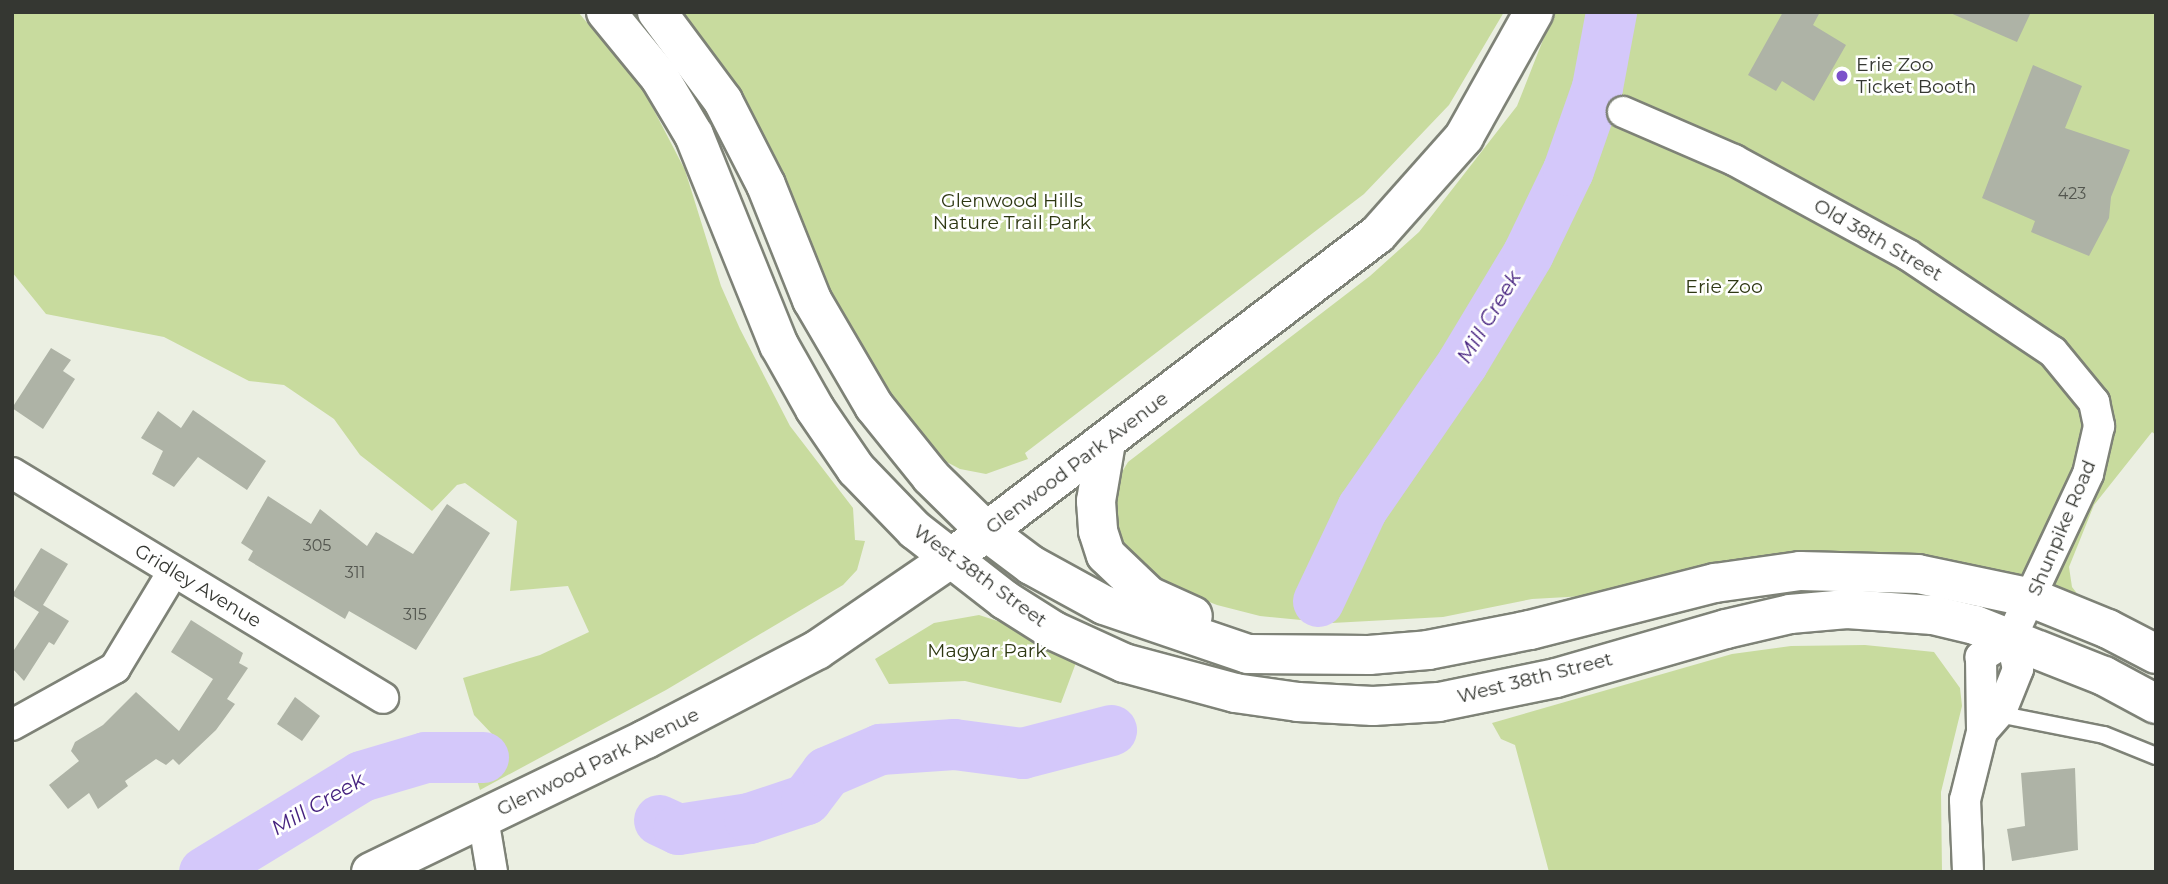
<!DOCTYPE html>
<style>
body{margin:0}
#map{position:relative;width:2168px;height:884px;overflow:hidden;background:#ebefe2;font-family:Montserrat,sans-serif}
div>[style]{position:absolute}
.green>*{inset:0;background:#c8db9e}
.river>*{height:51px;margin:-25.5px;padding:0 25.5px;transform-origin:25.5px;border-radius:25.5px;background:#d4c8fa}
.building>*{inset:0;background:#aeb3a6}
.roads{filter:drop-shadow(2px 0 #7e8277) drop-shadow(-2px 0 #7e8277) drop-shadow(0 2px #7e8277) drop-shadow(0 -2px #7e8277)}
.lane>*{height:16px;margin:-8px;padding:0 8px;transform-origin:8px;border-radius:8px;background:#fff}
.street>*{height:30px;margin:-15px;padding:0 15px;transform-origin:15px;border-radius:15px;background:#fff}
.secondary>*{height:38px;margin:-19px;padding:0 19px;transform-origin:19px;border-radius:19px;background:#fff}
.dots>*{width:19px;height:19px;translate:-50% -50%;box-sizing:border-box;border:4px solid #fff;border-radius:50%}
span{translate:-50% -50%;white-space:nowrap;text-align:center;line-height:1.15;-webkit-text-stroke:5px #fff;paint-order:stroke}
.number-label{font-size:16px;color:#53564f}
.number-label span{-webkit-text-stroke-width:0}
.poi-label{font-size:19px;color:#353732}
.left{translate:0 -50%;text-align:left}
.park-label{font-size:19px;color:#2e3813}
.street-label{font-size:19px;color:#353732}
.water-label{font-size:21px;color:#46227f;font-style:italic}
.frame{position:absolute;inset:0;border:14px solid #353732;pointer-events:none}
</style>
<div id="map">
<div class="green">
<i style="clip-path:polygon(12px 12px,578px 12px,642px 87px,685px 170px,721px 286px,740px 329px,790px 426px,853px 508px,855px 540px,865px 541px,857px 570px,843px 585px,666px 690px,480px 790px,475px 774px,492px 734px,474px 715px,463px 678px,540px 655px,589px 632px,568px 586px,510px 591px,517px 521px,465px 483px,457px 485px,432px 511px,360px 455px,334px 419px,284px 385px,249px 381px,164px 337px,46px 314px,12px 272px)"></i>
<i style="clip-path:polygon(674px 12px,1504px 12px,1449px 105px,1364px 194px,1025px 453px,1028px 459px,986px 474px,960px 469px,939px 458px,869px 369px)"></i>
<i style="clip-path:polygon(1554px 12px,2156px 12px,2156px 435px,2152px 432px,2094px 505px,2069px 567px,2072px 587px,2079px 596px,1990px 573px,1532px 599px,1443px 617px,1332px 623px,1260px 616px,1217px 605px,1136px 573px,1110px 524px,1116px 482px,1128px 462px,1370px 276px,1419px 232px,1517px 106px)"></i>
<i style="clip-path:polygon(979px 615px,1016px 627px,1077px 660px,1061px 703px,965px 681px,889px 684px,875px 659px,934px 623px)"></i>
<i style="clip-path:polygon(1865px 645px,1934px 652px,1960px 688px,1962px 706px,1941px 792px,1942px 872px,1549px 872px,1515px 745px,1501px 739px,1492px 723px,1732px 654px,1791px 646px)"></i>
</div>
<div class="river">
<i style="left:1318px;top:601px;width:103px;rotate:-64.7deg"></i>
<i style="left:1362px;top:508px;width:176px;rotate:-55.4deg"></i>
<i style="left:1462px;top:363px;width:128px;rotate:-59deg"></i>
<i style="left:1528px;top:253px;width:92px;rotate:-64.3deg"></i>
<i style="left:1568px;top:170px;width:88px;rotate:-70.7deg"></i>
<i style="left:1597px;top:87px;width:76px;rotate:-79.4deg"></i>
<i style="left:659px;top:820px;width:21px;rotate:25deg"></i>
<i style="left:678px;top:829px;width:72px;rotate:-8.8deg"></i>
<i style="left:749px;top:818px;width:60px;rotate:-18.4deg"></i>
<i style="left:806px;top:799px;width:34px;rotate:-53deg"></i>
<i style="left:826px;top:772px;width:59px;rotate:-23.1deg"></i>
<i style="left:880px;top:749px;width:74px;rotate:-3.9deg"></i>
<i style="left:954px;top:744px;width:69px;rotate:7.5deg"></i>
<i style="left:1022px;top:753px;width:92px;rotate:-14.5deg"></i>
<i style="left:204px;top:872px;width:184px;rotate:-31.4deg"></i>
<i style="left:361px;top:776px;width:67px;rotate:-16.5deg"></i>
<i style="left:425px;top:757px;width:58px"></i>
</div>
<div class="building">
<i style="clip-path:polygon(1783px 12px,1820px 12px,1813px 25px,1846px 45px,1814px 101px,1782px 81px,1776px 91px,1748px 75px)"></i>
<i style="clip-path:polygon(1948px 12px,2031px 12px,2017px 42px)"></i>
<i style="clip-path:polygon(2033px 65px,2082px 86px,2065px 128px,2130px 150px,2111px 197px,2109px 218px,2089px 256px,2031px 232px,2035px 221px,1982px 198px)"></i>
<i style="clip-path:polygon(51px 348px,71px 360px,63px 371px,75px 379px,43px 429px,12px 408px)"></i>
<i style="clip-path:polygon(193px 410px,266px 461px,247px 490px,198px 457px,174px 487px,152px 474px,163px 451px,141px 438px,158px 411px,181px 428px)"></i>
<i style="clip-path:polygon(268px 496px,311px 524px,320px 509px,367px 546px,376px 532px,413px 554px,447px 504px,490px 533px,416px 650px,349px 611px,345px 619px,248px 560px,253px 551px,241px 543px)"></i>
<i style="clip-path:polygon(41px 548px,68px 564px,43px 605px,69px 621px,54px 645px,49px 642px,24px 681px,12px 668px,12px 653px,39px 612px,12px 595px)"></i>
<i style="clip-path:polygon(191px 620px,243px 653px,239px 663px,248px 668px,227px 699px,235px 704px,216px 730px,179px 765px,173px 759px,166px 765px,156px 759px,125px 781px,128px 786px,98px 809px,89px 793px,68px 809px,49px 785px,79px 761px,71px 751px,75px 742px,103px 725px,136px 692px,179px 731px,213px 679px,171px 652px)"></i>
<i style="clip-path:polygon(295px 697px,320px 716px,302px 741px,277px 724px)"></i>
<i style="clip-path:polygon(2075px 768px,2078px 850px,2012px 861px,2007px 829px,2025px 826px,2021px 773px)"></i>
</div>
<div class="roads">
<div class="lane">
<i style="left:1998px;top:714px;width:108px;rotate:11.2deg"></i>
<i style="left:2104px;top:735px;width:56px;rotate:22deg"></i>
</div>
<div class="street">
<i style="left:1623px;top:112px;width:121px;rotate:23.4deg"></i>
<i style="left:1734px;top:160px;width:198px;rotate:28.6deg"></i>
<i style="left:1908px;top:255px;width:174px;rotate:33.8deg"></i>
<i style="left:2053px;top:352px;width:65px;rotate:50.6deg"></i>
<i style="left:2094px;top:402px;width:25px;rotate:78deg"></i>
<i style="left:2099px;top:426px;width:49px;rotate:102.9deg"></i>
<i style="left:2088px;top:474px;width:181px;rotate:115.2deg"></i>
<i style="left:2011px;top:638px;width:36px;rotate:148deg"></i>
<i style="left:1981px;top:657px;width:75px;rotate:89.2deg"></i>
<i style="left:1982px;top:732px;width:70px;rotate:104deg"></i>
<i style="left:1965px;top:800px;width:72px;rotate:87.6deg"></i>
<i style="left:12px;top:473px;width:434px;rotate:31.2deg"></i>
<i style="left:12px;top:725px;width:118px;rotate:-29deg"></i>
<i style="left:115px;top:668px;width:112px;rotate:-58.9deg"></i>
<i style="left:1982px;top:732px;width:30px;rotate:-49deg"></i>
<i style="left:2002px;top:709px;width:43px;rotate:-68.2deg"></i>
<i style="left:2018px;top:669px;width:32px;rotate:-103deg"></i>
<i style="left:483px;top:818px;width:55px;rotate:80.5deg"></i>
</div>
<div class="secondary">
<i style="left:606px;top:12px;width:85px;rotate:50.7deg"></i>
<i style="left:660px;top:78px;width:66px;rotate:59.2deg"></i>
<i style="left:694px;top:135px;width:227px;rotate:68deg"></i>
<i style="left:779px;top:345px;width:73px;rotate:60.6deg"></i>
<i style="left:815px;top:409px;width:73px;rotate:55.7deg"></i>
<i style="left:856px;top:469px;width:85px;rotate:46deg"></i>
<i style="left:915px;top:530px;width:114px;rotate:37.9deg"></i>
<i style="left:1005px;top:600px;width:58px;rotate:32.3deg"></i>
<i style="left:1054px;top:631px;width:77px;rotate:24.6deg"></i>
<i style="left:1124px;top:663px;width:115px;rotate:15.1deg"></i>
<i style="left:1235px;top:693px;width:64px;rotate:8.1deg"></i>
<i style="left:1298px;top:702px;width:75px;rotate:3.1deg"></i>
<i style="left:1373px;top:706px;width:66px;rotate:-3.5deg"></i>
<i style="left:1439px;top:702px;width:119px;rotate:-11.6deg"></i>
<i style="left:1556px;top:678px;width:177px;rotate:-16.1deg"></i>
<i style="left:1726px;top:629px;width:66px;rotate:-13.2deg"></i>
<i style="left:1790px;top:614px;width:57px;rotate:-5deg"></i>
<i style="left:1847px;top:609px;width:86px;rotate:4deg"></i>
<i style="left:1933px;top:615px;width:43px;rotate:13.4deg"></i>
<i style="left:1975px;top:625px;width:139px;rotate:21.6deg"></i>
<i style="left:2104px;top:676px;width:59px;rotate:28.3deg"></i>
<i style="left:657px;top:12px;width:111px;rotate:53.4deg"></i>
<i style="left:723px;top:101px;width:94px;rotate:62.9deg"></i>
<i style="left:766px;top:185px;width:124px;rotate:68.2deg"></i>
<i style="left:812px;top:300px;width:123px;rotate:59.7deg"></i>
<i style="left:874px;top:406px;width:91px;rotate:51.2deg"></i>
<i style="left:931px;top:477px;width:78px;rotate:44.5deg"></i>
<i style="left:987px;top:532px;width:55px;rotate:36.9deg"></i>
<i style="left:1031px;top:565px;width:83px;rotate:28.7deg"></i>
<i style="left:1104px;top:605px;width:152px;rotate:18.8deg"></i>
<i style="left:1248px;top:654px;width:121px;rotate:0.5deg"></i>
<i style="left:1369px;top:655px;width:59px;rotate:-4.8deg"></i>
<i style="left:1428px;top:650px;width:104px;rotate:-11.1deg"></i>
<i style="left:1530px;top:630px;width:191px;rotate:-14.3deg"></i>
<i style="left:1715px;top:583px;width:86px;rotate:-8deg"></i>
<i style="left:1800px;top:571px;width:118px;rotate:1.5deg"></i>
<i style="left:1918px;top:574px;width:116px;rotate:11.9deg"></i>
<i style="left:2032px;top:598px;width:82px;rotate:22.2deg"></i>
<i style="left:2108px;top:629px;width:54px;rotate:27.5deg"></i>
<i style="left:1106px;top:442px;width:60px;rotate:99.6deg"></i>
<i style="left:1096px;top:501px;width:30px;rotate:86deg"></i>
<i style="left:1098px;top:531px;width:25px;rotate:72deg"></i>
<i style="left:1106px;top:555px;width:59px;rotate:43.6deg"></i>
<i style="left:1149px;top:596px;width:48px;rotate:24.4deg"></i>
<i style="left:371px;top:872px;width:305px;rotate:-25.8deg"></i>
<i style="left:646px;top:739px;width:193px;rotate:-27.5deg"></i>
<i style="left:817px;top:650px;width:161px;rotate:-34.4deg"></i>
<i style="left:950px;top:559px;width:537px;rotate:-37.21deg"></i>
<i style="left:1378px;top:234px;width:130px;rotate:-48.4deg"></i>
<i style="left:1464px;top:137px;width:143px;rotate:-60.8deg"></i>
</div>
</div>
<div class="dots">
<i style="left:1842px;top:76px;background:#7c51ca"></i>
</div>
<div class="number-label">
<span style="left:2072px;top:194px">423</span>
<span style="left:317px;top:546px">305</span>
<span style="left:355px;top:573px">311</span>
<span style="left:415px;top:615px">315</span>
</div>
<div class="poi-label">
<span class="left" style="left:1856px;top:76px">Erie Zoo<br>Ticket Booth</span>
</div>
<div class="park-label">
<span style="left:1012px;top:212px">Glenwood Hills<br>Nature Trail Park</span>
<span style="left:1724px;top:287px">Erie Zoo</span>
<span style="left:987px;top:651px">Magyar Park</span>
</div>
<div class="street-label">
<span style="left:1878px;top:240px;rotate:30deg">Old 38th Street</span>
<span style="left:1077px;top:463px;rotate:-37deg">Glenwood Park Avenue</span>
<span style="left:2062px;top:528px;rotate:-67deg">Shunpike Road</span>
<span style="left:980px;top:576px;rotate:36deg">West 38th Street</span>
<span style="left:198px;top:586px;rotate:31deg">Gridley Avenue</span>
<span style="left:1535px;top:678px;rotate:-14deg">West 38th Street</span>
<span style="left:598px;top:762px;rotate:-26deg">Glenwood Park Avenue</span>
</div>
<div class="water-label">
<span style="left:1489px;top:317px;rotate:-59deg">Mill Creek</span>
<span style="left:318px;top:804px;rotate:-30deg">Mill Creek</span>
</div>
<div class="frame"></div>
</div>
